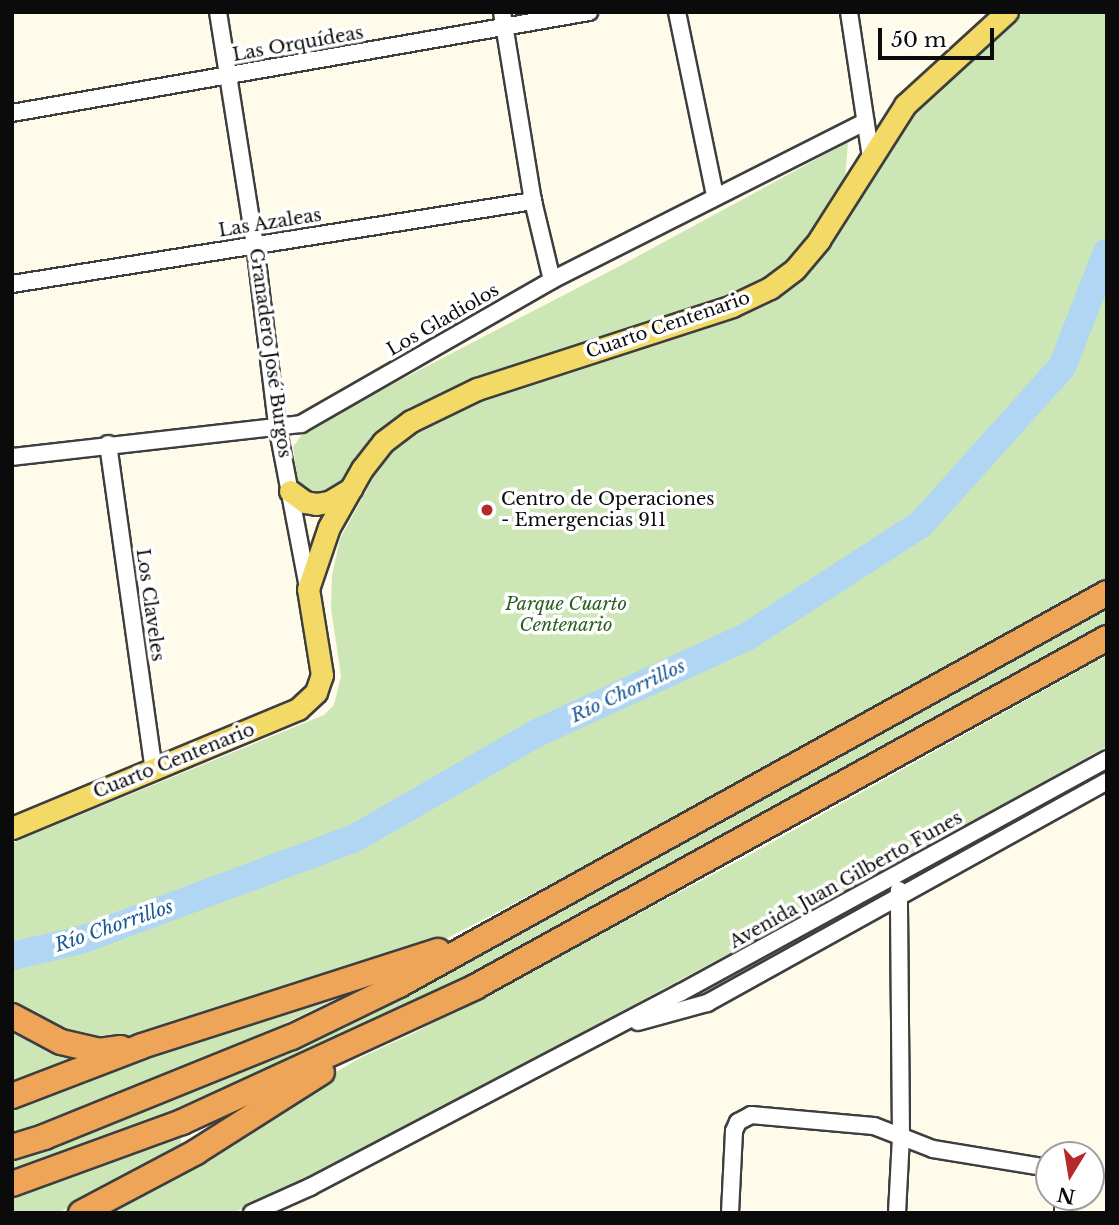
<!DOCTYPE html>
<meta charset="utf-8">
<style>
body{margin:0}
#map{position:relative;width:1119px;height:1225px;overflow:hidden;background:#fefbea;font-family:"Libre Baskerville",serif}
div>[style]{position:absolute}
.green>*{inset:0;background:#cce6b6}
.river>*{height:28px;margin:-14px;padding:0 14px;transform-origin:14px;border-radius:14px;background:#b1d6f3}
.roads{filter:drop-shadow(2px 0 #3e3e3e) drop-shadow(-2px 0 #3e3e3e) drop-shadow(0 2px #3e3e3e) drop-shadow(0 -2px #3e3e3e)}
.minor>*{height:16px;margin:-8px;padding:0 8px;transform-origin:8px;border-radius:8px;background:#fff}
.major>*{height:21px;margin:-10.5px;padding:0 10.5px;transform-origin:10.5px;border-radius:10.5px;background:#f3d965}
.highway>*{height:24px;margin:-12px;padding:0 12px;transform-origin:12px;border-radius:12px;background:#efa557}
.dots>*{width:19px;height:19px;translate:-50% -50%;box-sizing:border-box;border:4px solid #fff;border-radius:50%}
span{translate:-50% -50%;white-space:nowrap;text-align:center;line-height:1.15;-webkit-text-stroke:7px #fff;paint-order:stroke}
.street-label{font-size:18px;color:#0b0b0b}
.poi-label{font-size:18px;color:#0b0b0b}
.left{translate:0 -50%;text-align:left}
.park-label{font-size:18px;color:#285f1f;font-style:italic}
.water-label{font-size:19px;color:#1a5997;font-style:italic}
.frame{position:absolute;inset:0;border:14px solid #0b0b0b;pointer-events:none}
.north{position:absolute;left:1035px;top:1141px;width:70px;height:70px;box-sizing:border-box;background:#fff;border:2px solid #9d9d9d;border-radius:50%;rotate:191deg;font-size:19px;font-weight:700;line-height:28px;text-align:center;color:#0b0b0b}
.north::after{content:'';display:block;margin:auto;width:24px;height:32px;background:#b52b29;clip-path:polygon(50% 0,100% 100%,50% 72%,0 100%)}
.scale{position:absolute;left:878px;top:28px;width:116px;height:32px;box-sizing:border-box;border:4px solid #0b0b0b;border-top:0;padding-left:9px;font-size:21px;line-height:24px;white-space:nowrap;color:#0b0b0b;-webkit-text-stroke:5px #fff;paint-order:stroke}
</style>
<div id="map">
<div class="green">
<i style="clip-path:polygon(1025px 12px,1107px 12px,1107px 580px,638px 839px,436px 944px,134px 1039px,76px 1039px,12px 1005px,12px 843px,324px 715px,334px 705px,341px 676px,331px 608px,332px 575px,340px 539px,383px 460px,402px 441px,429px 423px,470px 404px,696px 332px,754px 310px,786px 291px,824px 254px,900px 135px,932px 92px)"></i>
<i style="clip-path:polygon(848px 142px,845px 180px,823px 219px,798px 253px,758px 285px,727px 298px,477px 381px,317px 499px,299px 487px,293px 447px,306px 429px,618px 267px)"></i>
<i style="clip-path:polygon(1107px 607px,1107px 629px,471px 979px,234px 1090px,12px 1176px,12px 1157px,171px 1099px,293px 1045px)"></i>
<i style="clip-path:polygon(1107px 655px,1107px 746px,931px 845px,302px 1183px,232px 1213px,100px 1213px,360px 1058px,416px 1032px,753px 853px)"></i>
<i style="clip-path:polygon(1107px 766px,1107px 773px,913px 880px,916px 873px)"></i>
<i style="clip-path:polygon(885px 889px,887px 894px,696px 1000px,694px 995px)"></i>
<i style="clip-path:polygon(356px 989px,269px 1031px,172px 1073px,12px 1133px,12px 1106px,186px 1043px)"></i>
<i style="clip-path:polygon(12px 1026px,91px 1059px,12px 1090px)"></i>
<i style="clip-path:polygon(180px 1137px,182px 1145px,58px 1213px,12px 1213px,12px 1199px)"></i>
</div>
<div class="river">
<i style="left:12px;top:956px;width:71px;rotate:-13.1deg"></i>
<i style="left:81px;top:940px;width:292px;rotate:-20.4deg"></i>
<i style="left:355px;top:838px;width:208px;rotate:-30deg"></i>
<i style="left:535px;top:734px;width:234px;rotate:-24.7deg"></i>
<i style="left:748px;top:636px;width:206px;rotate:-32.9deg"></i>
<i style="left:921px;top:524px;width:211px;rotate:-48.1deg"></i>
<i style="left:1062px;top:367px;width:123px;rotate:-68.6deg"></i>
</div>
<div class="roads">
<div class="minor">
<i style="left:218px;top:12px;width:236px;rotate:81deg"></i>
<i style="left:255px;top:245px;width:181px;rotate:83deg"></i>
<i style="left:277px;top:425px;width:165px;rotate:79.2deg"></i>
<i style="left:502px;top:12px;width:192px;rotate:80.7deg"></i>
<i style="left:533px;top:201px;width:81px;rotate:76.5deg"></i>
<i style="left:677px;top:12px;width:188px;rotate:78.3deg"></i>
<i style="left:849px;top:12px;width:148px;rotate:81.4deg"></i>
<i style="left:12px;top:113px;width:586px;rotate:-9.93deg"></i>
<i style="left:12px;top:284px;width:528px;rotate:-9.05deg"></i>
<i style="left:108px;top:444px;width:329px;rotate:82deg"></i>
<i style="left:12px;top:457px;width:291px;rotate:-6.5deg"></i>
<i style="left:301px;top:424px;width:289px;rotate:-29.8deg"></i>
<i style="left:552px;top:280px;width:351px;rotate:-26.8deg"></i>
<i style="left:638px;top:1022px;width:72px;rotate:-15.4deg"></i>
<i style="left:707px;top:1003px;width:457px;rotate:-29deg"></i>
<i style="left:252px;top:1213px;width:64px;rotate:-24.1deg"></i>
<i style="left:310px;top:1187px;width:418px;rotate:-27.7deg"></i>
<i style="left:680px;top:993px;width:487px;rotate:-28.7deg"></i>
<i style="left:730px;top:1213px;width:82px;rotate:-87.2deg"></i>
<i style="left:734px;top:1131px;width:10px;rotate:-66deg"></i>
<i style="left:738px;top:1122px;width:15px;rotate:-28deg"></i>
<i style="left:751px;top:1115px;width:123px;rotate:5.1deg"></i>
<i style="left:874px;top:1126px;width:63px;rotate:21.3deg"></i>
<i style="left:933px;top:1149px;width:118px;rotate:9.3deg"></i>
<i style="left:897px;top:1213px;width:77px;rotate:-87deg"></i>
<i style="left:901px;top:1136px;width:246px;rotate:-90.5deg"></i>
<i style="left:1063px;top:1213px;width:16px;rotate:-90deg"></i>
</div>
<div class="major">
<i style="left:290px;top:491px;width:19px;rotate:36deg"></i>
<i style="left:305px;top:502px;width:11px;rotate:10deg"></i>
<i style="left:316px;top:504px;width:13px;rotate:-9deg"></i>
<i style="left:329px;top:502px;width:26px;rotate:-31deg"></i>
<i style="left:12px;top:828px;width:310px;rotate:-22.6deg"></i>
<i style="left:298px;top:709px;width:25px;rotate:-43deg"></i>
<i style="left:316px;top:692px;width:18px;rotate:-71deg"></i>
<i style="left:322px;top:675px;width:87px;rotate:-99.2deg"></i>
<i style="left:308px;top:589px;width:65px;rotate:-71.3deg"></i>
<i style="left:329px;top:527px;width:67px;rotate:-60.4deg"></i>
<i style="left:362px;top:469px;width:34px;rotate:-52deg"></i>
<i style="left:383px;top:442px;width:35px;rotate:-37deg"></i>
<i style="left:411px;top:421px;width:73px;rotate:-25.9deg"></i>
<i style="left:477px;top:389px;width:268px;rotate:-18deg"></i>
<i style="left:732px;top:306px;width:42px;rotate:-25.3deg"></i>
<i style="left:770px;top:288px;width:31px;rotate:-37deg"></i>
<i style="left:795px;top:269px;width:38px;rotate:-50deg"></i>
<i style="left:819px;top:240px;width:160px;rotate:-57.5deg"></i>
<i style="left:905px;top:105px;width:138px;rotate:-42.4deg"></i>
</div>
<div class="highway">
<i style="left:12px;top:1016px;width:55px;rotate:28deg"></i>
<i style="left:61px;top:1042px;width:39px;rotate:13deg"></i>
<i style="left:99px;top:1051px;width:22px;rotate:-8deg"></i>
<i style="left:12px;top:1096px;width:139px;rotate:-21deg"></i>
<i style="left:142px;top:1046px;width:311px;rotate:-17.8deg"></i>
<i style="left:12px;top:1147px;width:34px;rotate:-17deg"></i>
<i style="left:44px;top:1137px;width:267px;rotate:-22deg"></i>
<i style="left:292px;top:1037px;width:119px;rotate:-25.9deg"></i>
<i style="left:399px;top:985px;width:809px;rotate:-28.97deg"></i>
<i style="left:12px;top:1184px;width:181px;rotate:-20deg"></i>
<i style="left:182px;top:1122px;width:323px;rotate:-24.7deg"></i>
<i style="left:475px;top:987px;width:722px;rotate:-28.91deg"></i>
<i style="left:81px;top:1213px;width:130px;rotate:-27.9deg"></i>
<i style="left:196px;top:1152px;width:149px;rotate:-32.4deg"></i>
</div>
</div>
<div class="dots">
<i style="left:487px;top:510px;background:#b52b29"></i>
</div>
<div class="street-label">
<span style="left:298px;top:44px;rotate:-10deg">Las Orquídeas</span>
<span style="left:270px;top:223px;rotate:-9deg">Las Azaleas</span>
<span style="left:443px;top:320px;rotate:-30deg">Los Gladiolos</span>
<span style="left:668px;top:325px;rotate:-19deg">Cuarto Centenario</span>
<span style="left:270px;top:353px;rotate:82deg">Granadero José Burgos</span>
<span style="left:150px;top:605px;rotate:82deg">Los Claveles</span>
<span style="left:174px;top:761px;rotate:-22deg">Cuarto Centenario</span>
<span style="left:846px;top:880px;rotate:-29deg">Avenida Juan Gilberto Funes</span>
</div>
<div class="poi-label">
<span class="left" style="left:501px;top:510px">Centro de Operaciones<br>- Emergencias 911</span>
</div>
<div class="park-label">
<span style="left:566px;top:615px">Parque Cuarto<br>Centenario</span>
</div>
<div class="water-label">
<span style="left:628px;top:691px;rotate:-25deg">Río Chorrillos</span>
<span style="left:114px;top:926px;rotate:-19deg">Río Chorrillos</span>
</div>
<div class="frame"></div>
<div class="north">N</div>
<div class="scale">50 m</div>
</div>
